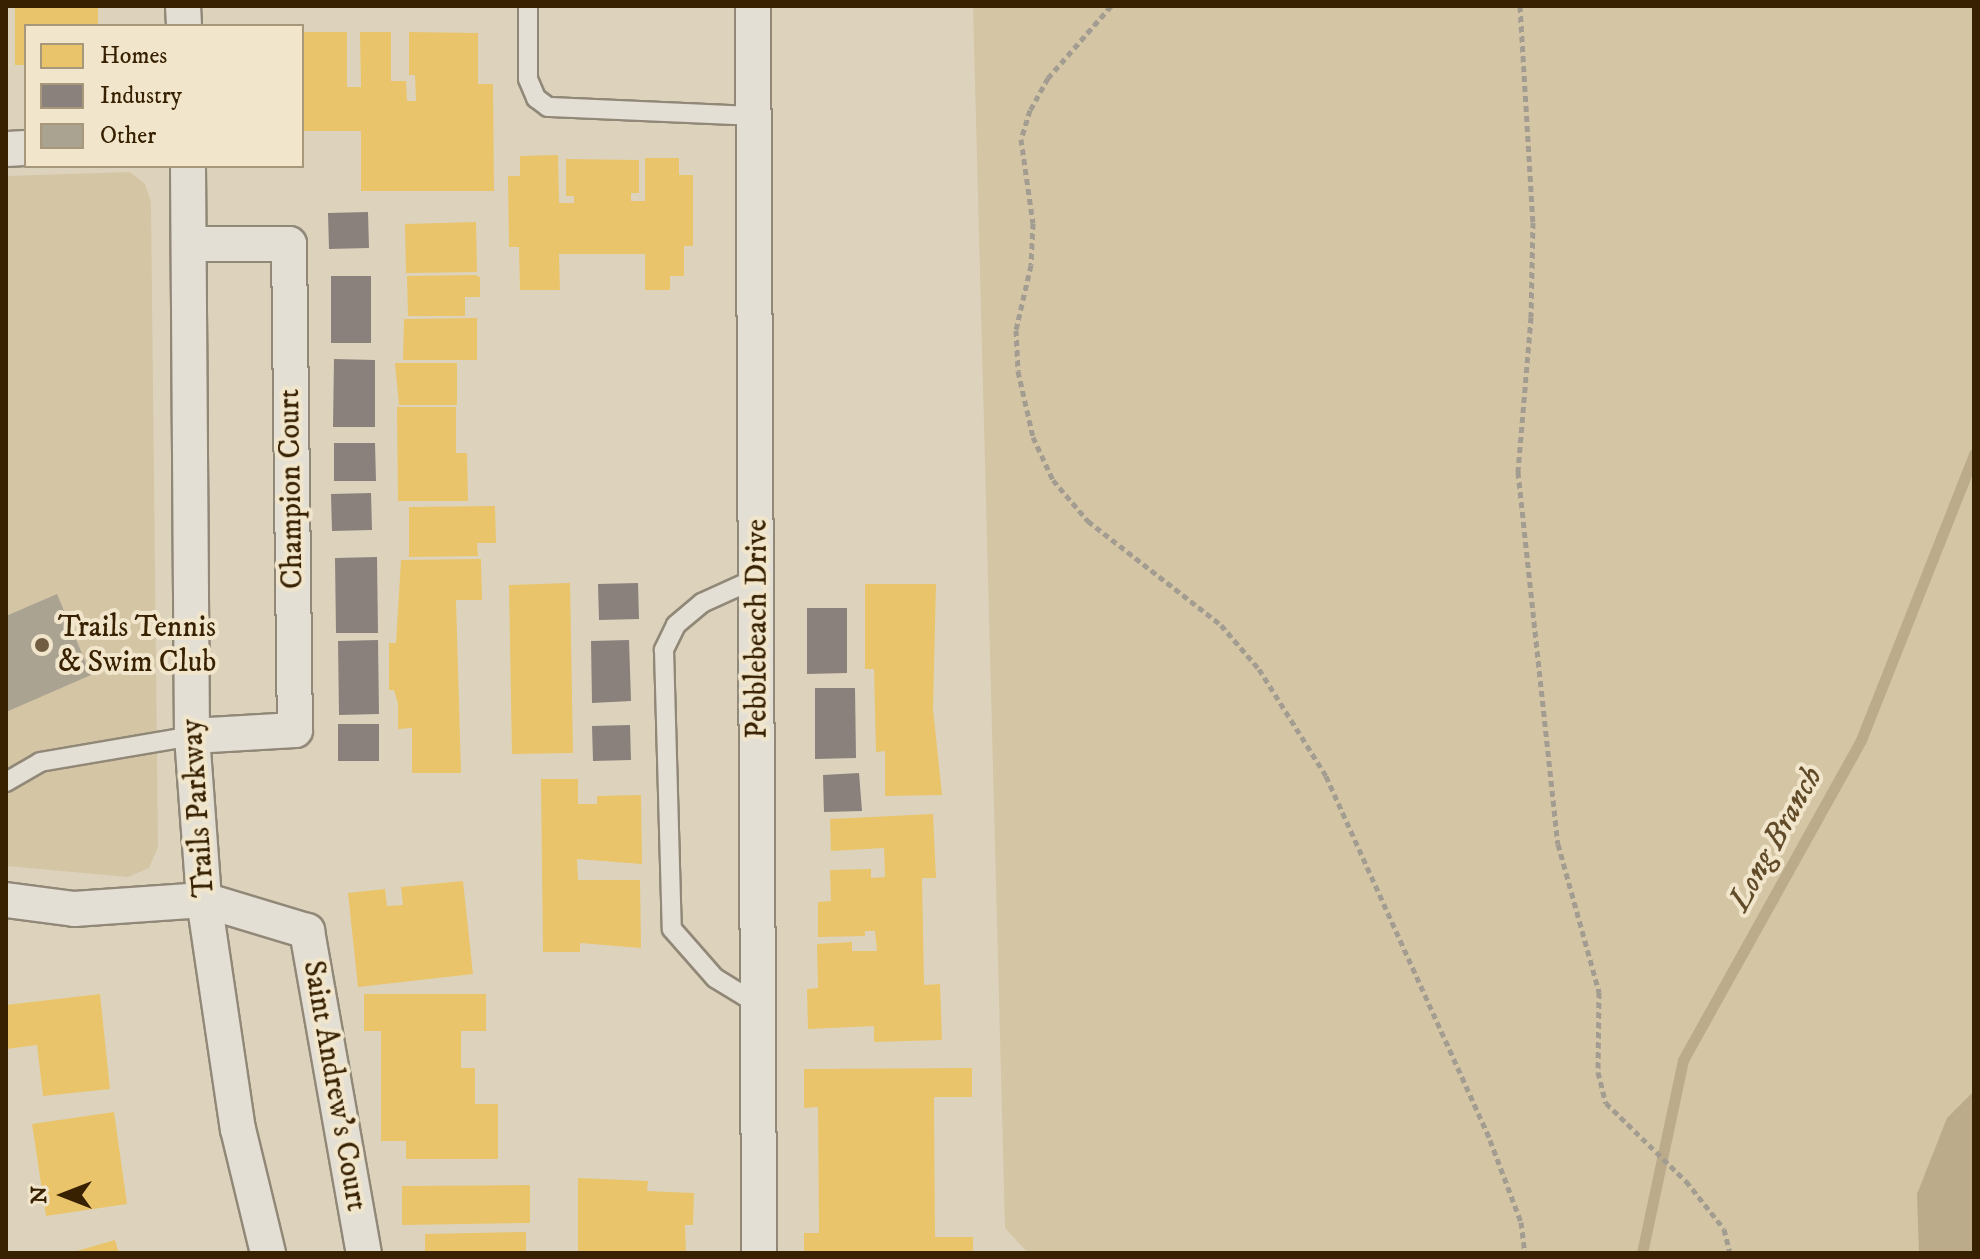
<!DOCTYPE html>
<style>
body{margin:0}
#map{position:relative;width:1980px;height:1259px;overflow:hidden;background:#ddd3bd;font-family:"IM FELL DW Pica",serif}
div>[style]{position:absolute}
.green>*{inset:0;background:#d4c5a5}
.water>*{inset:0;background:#bbab8a}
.homes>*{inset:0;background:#e9c46a}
.industry>*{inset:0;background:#8a817c}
.stream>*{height:11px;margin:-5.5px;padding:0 5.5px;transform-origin:5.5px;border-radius:5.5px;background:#bbab8a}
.building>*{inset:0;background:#aba392}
.path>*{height:5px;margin-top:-2.5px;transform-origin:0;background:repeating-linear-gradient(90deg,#a39d91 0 6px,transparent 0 10px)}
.roads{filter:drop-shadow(2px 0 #918878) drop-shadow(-2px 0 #918878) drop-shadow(0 2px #918878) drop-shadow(0 -2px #918878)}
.lane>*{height:18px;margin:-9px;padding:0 9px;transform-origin:9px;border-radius:9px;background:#e4dfd4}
.street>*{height:34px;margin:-17px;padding:0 17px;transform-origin:17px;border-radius:17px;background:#e4dfd4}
.dots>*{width:22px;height:22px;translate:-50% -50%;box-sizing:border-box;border:4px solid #f1e6cc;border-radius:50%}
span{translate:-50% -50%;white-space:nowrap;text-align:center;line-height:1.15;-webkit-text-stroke:8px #f1e6cc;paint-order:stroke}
.street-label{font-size:30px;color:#382101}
.poi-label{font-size:30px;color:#382101}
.left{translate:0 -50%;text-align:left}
.water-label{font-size:32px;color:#614b29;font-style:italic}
.frame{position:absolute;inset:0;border:8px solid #382101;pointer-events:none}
.legend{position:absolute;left:24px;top:24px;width:280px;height:144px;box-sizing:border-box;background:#f1e6cc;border:2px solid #a7977b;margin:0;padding:10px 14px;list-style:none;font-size:24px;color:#382101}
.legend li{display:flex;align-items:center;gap:16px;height:40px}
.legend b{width:40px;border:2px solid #a7977b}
.north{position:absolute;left:24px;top:1155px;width:80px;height:80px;-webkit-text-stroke:6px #f1e6cc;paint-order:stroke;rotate:270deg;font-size:22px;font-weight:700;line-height:32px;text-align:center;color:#382101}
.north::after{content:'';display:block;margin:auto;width:28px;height:36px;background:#382101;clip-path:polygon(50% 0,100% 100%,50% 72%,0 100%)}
</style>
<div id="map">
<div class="green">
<i style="clip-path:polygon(973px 6px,1974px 6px,1974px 1253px,1028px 1253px,1005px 1228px)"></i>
<i style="clip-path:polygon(130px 172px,145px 184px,151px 202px,158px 847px,149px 868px,128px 877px,6px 866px,6px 176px)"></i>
</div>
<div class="water">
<i style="clip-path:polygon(1974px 1091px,1974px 1253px,1919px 1253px,1917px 1194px,1947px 1118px)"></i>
</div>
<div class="homes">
<i style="clip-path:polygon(15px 6px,98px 6px,98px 26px,26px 26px,26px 65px,15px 65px)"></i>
<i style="clip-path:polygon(302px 32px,347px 32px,347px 87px,361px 87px,360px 32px,391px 32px,391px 81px,406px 81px,407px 101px,416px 101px,415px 75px,409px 75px,409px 32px,478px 33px,478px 84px,493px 84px,494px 191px,361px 191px,361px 131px,302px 131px)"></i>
<i style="clip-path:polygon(558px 155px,559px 203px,574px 203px,574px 196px,566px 196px,566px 159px,639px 160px,639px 193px,631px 193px,631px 201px,645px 201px,645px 158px,679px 158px,679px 175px,693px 175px,693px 246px,684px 246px,684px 276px,670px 276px,670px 290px,645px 290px,645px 254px,559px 254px,560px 290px,520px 290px,519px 247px,509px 247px,508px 176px,520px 176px,520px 156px)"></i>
<i style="clip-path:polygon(476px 222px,477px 272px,406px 273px,405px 224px)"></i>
<i style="clip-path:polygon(407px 276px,475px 275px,480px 277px,480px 297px,465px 297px,465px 316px,408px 316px)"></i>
<i style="clip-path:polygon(477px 318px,477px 360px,403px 360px,404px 319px)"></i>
<i style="clip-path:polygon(395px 363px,457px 363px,457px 405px,399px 405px)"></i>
<i style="clip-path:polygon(397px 407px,456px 407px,456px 453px,467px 453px,468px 501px,398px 501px)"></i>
<i style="clip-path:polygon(495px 506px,496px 543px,477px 543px,478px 556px,409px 557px,409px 507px)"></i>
<i style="clip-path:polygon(481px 559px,482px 600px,456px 600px,461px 773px,412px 773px,412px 728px,398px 729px,398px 704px,394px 690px,389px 690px,389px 643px,396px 643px,401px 560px)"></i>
<i style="clip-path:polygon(570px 583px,573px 753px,512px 754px,509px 585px)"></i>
<i style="clip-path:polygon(865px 584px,936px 584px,933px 709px,942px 795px,885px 796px,885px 751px,876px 752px,874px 669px,865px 669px)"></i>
<i style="clip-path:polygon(541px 779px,578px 779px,578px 804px,597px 804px,597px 796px,641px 795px,642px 864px,577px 859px,578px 880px,640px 880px,641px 948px,580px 943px,580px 952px,543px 952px)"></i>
<i style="clip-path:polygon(933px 814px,936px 878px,922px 878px,924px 985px,940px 984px,942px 1040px,874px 1042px,874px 1026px,808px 1029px,807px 989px,818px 988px,817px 944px,852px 942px,852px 951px,877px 951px,875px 931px,865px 931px,865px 936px,818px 937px,818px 902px,831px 901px,830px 870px,871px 869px,871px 878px,885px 877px,884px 848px,831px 851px,830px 819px)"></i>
<i style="clip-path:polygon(463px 881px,473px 974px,358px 987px,348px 893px,385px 889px,387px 906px,403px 905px,401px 887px)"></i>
<i style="clip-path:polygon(100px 994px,110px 1089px,43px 1096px,37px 1045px,6px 1049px,6px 1005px)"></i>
<i style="clip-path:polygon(364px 994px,486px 994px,486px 1031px,461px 1031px,461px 1068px,475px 1068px,475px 1104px,498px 1104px,498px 1159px,406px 1159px,406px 1141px,381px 1141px,381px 1031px,364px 1031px)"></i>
<i style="clip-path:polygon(972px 1068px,972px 1097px,934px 1097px,934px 1107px,935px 1237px,973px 1237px,973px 1253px,804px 1253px,804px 1233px,819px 1233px,818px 1107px,804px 1108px,804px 1069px)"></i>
<i style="clip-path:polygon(114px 1112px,127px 1204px,46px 1216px,32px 1124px)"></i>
<i style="clip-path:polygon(578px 1178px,648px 1181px,647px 1191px,694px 1193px,693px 1225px,685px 1225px,686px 1253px,578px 1253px)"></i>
<i style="clip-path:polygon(530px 1185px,530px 1223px,402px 1225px,402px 1186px)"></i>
<i style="clip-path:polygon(526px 1232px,526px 1253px,425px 1253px,425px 1234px)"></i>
<i style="clip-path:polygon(115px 1240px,119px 1253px,73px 1253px,73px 1252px)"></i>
</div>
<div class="industry">
<i style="clip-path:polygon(368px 212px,369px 248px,329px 249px,328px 213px)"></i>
<i style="clip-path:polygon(331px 276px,371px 276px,371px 343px,331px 343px)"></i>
<i style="clip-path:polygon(334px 359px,375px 360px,375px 427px,333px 427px)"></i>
<i style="clip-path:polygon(334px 443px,375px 443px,376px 481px,334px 481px)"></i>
<i style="clip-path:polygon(371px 493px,372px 530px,332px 531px,331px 494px)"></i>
<i style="clip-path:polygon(377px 557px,378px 633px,336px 633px,335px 558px)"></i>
<i style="clip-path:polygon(638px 583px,639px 619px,599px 620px,598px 584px)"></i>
<i style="clip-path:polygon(807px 608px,847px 608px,847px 673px,807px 674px)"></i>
<i style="clip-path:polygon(378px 640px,379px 714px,339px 715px,338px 641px)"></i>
<i style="clip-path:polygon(629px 640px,631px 701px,592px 703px,591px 641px)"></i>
<i style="clip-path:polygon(815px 688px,855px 688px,856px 758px,815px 759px)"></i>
<i style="clip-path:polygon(338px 724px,379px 724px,379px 761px,338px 761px)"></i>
<i style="clip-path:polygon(630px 725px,631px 760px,593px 761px,592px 726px)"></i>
<i style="clip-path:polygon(859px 773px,862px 811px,824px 812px,823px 775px)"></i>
</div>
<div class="stream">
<i style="left:1642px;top:1253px;width:197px;rotate:-78deg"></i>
<i style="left:1683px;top:1060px;width:366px;rotate:-60.9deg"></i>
<i style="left:1861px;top:740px;width:308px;rotate:-68.4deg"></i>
</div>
<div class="building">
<i style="clip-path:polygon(57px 594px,91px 675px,6px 712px,6px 616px)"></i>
</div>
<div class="path">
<i style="left:1111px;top:6px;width:96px;rotate:131.2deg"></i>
<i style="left:1048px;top:78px;width:37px;rotate:119deg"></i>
<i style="left:1030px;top:110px;width:30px;rotate:107deg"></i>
<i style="left:1021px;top:139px;width:85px;rotate:81.9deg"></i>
<i style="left:1033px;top:223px;width:42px;rotate:92.7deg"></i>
<i style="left:1031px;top:265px;width:67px;rotate:103deg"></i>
<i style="left:1016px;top:330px;width:41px;rotate:87.2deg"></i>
<i style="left:1018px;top:371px;width:68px;rotate:77.2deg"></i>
<i style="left:1033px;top:437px;width:47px;rotate:65.1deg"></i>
<i style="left:1053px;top:480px;width:54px;rotate:49.5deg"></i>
<i style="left:1088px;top:521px;width:169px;rotate:38deg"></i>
<i style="left:1221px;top:625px;width:58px;rotate:49.2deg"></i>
<i style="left:1259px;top:669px;width:126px;rotate:57.9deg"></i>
<i style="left:1326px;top:776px;width:399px;rotate:65.7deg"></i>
<i style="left:1490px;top:1140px;width:88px;rotate:69.3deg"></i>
<i style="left:1521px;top:1222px;width:31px;rotate:83deg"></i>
<i style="left:1520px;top:6px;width:216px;rotate:86.6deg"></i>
<i style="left:1533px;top:222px;width:95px;rotate:91.2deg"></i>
<i style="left:1531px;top:317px;width:156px;rotate:94.8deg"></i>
<i style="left:1518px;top:472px;width:374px;rotate:83.9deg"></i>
<i style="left:1558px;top:844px;width:154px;rotate:74.5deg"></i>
<i style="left:1599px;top:992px;width:80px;rotate:90.7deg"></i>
<i style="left:1598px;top:1072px;width:32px;rotate:76deg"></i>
<i style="left:1606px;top:1103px;width:112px;rotate:44.3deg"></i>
<i style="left:1686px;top:1181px;width:61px;rotate:51.6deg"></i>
<i style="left:1724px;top:1229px;width:25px;rotate:76deg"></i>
</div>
<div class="roads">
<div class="lane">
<i style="left:528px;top:6px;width:73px;rotate:90deg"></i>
<i style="left:528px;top:79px;width:21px;rotate:67deg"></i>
<i style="left:536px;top:98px;width:15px;rotate:37deg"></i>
<i style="left:548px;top:107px;width:206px;rotate:2.5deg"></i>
<i style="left:757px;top:578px;width:60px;rotate:155.6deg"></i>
<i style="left:702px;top:603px;width:34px;rotate:140deg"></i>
<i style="left:676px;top:625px;width:28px;rotate:116deg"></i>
<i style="left:664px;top:650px;width:279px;rotate:88.4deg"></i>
<i style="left:672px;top:929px;width:65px;rotate:48.7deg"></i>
<i style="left:715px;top:978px;width:52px;rotate:31.5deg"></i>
<i style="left:6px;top:782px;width:39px;rotate:-30deg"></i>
<i style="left:40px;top:762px;width:154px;rotate:-9.7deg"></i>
</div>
<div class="street">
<i style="left:183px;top:6px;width:20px;rotate:87deg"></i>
<i style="left:753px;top:6px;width:1247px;rotate:89.72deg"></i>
<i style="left:6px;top:149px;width:20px;rotate:-3deg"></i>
<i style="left:188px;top:166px;width:570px;rotate:89.6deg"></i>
<i style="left:192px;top:736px;width:164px;rotate:85.8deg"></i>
<i style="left:204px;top:900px;width:232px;rotate:81.6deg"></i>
<i style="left:238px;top:1129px;width:128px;rotate:76.4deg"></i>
<i style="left:190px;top:244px;width:99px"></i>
<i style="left:289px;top:244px;width:486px;rotate:89.3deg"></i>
<i style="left:295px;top:730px;width:103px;rotate:176.7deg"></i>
<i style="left:6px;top:900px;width:69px;rotate:7.5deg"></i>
<i style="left:74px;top:909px;width:130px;rotate:-4deg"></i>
<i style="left:204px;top:900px;width:108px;rotate:16.8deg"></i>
<i style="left:307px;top:931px;width:327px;rotate:80deg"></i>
</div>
</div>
<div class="dots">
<i style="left:42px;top:645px;background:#725f43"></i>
</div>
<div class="street-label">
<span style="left:292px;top:489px;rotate:-91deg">Champion Court</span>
<span style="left:758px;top:629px;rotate:-90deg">Pebblebeach Drive</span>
<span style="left:199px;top:808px;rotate:-94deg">Trails Parkway</span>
<span style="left:334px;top:1086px;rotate:80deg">Saint Andrew's Court</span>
</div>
<div class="poi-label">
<span class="left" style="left:58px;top:645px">Trails Tennis<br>&amp; Swim Club</span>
</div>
<div class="water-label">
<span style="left:1776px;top:839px;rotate:-61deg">Long Branch</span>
</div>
<div class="frame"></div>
<ul class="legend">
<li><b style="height:22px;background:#e9c46a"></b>Homes</li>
<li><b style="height:22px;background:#8a817c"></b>Industry</li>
<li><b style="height:22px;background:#aba392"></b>Other</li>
</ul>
<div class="north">N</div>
</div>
